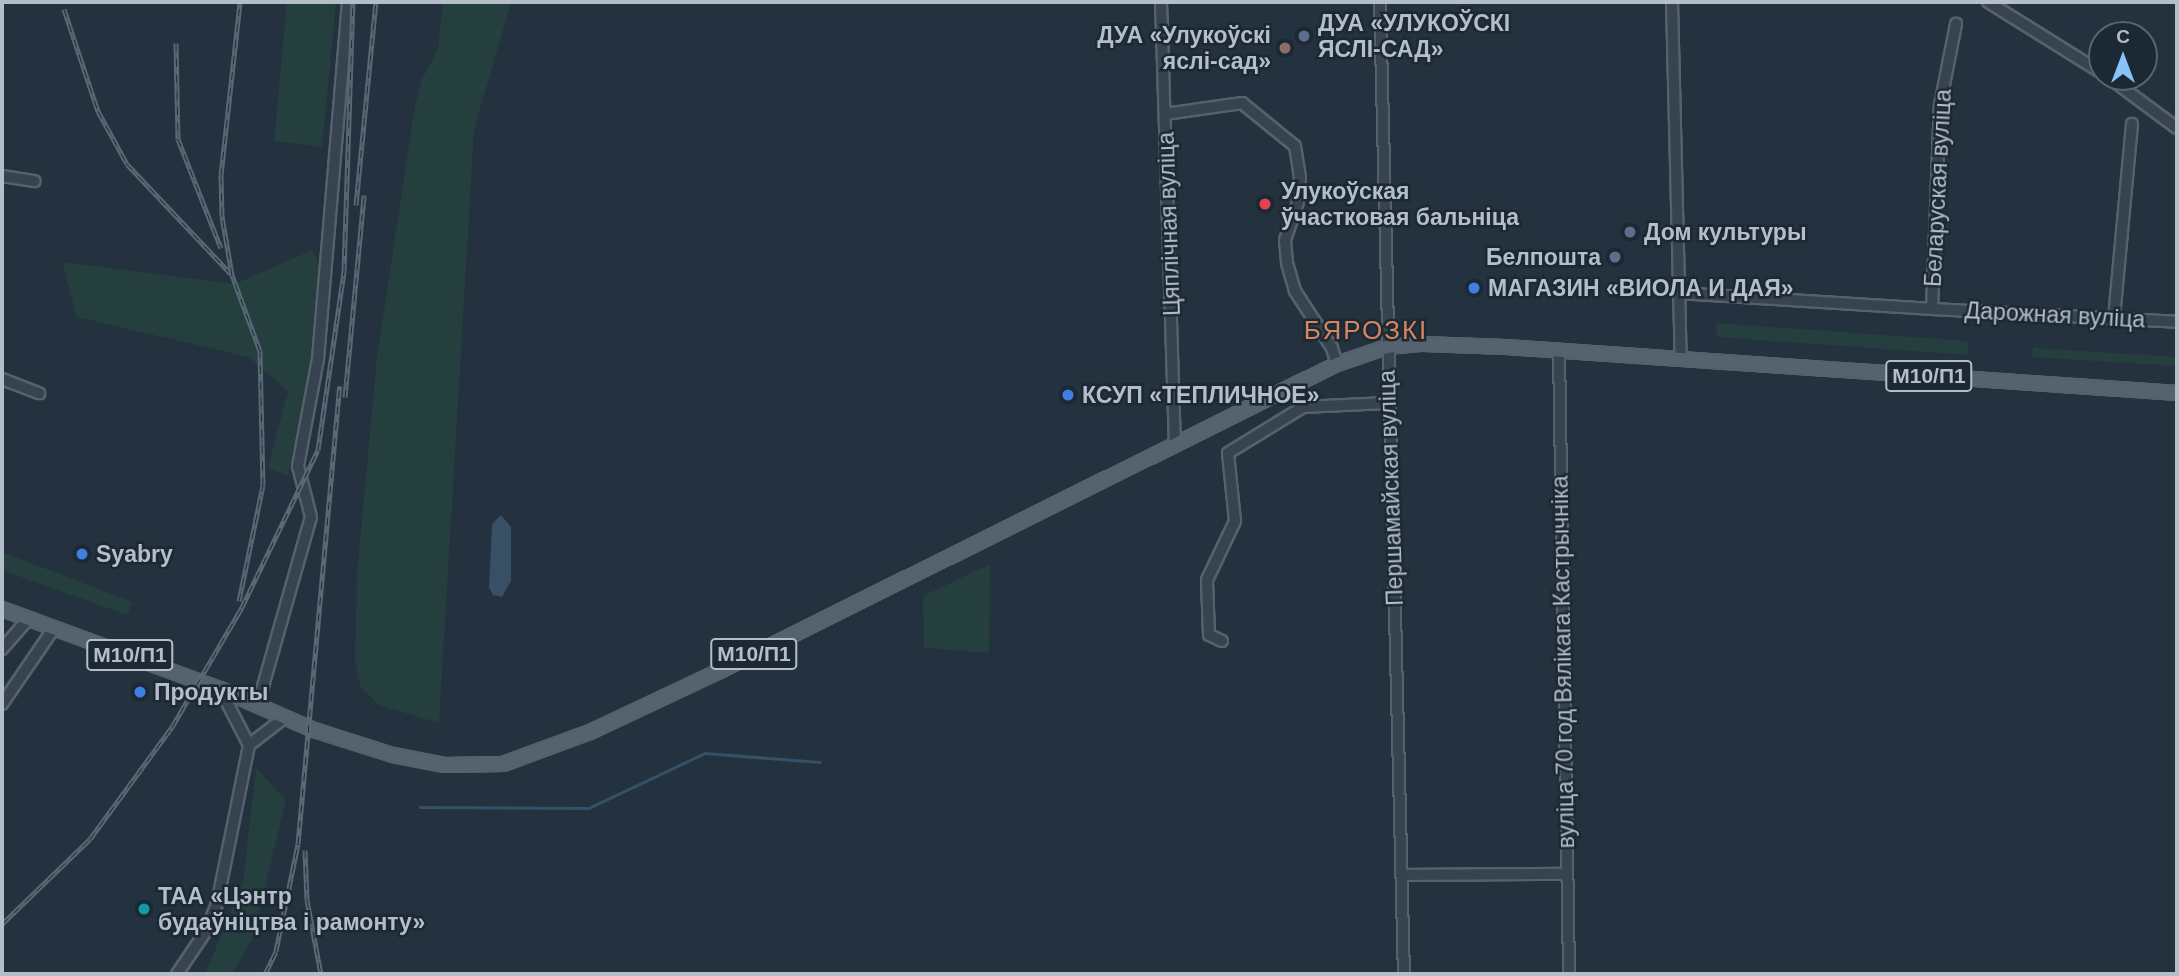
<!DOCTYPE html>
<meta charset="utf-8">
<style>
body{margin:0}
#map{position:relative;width:2179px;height:976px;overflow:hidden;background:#23323e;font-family:Arial,sans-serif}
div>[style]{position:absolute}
.green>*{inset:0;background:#253f3e}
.water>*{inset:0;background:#375065}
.stream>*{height:2.5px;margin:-1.25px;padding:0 1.25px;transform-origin:1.25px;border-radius:1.25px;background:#375065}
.roads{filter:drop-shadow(2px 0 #55616c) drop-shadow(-2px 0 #55616c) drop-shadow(0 2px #55616c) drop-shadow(0 -2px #55616c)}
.minor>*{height:10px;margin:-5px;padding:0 5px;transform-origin:5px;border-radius:5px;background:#37434e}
.major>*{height:12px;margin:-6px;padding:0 6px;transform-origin:6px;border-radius:6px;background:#55636e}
.rail>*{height:5px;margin-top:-2.5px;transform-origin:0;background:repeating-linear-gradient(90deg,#1c2833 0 8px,#596875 0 16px);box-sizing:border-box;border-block:2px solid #596875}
.dots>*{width:19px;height:19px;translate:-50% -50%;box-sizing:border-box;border:4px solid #1c2833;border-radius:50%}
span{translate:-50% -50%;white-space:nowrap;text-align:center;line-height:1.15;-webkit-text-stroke:5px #1c2833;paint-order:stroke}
.shield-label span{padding:2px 5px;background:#1c2833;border:2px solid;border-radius:5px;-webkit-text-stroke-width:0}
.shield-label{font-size:21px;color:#b3bec9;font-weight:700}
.poi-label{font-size:23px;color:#b3bec9;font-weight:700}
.left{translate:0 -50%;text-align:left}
.right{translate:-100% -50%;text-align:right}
.street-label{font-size:23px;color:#b3bec9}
.quarter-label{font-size:26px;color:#d68561;letter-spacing:2px}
.frame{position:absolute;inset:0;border:4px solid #b3bec9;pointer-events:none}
.north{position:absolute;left:2088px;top:21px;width:70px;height:70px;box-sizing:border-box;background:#1c2833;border:2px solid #58646f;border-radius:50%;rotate:0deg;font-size:19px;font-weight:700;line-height:28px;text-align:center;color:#b3bec9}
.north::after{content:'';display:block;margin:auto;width:24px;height:32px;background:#88c2f9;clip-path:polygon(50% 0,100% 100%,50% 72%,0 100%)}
</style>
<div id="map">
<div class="green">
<i style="clip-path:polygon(287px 2px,336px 2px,322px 147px,274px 141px)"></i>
<i style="clip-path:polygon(443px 2px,511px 2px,474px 130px,439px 723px,379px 705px,361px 688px,355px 662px,357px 574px,377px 357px,415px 106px,422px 79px,438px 49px)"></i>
<i style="clip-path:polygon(312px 250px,320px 265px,311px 361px,288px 476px,268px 468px,288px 391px,248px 357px,77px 317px,62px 262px,235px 284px)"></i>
<i style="clip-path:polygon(1716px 323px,1968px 341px,1968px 355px,1717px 337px)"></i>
<i style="clip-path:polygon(2033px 348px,2177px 357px,2177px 366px,2032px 357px)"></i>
<i style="clip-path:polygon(2px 552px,133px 602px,127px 615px,2px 570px)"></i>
<i style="clip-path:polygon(990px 564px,989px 653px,924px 648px,923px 596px)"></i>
<i style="clip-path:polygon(256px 768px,286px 800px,252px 940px,232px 974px,205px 974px,243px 883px)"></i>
</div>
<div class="water">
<i style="clip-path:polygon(501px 515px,511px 527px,511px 581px,502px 597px,493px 595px,489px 588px,492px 524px)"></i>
</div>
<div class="stream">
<i style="left:420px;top:807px;width:169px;rotate:0.3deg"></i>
<i style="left:589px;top:808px;width:128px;rotate:-25.4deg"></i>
<i style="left:705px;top:753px;width:115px;rotate:4.5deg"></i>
</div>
<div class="roads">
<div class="minor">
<i style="left:1161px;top:2px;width:443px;rotate:88.2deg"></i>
<i style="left:1380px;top:2px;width:972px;rotate:88.59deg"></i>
<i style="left:1672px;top:2px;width:356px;rotate:88.6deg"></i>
<i style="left:1988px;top:2px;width:134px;rotate:31.9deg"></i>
<i style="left:2108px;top:77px;width:86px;rotate:36.5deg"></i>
<i style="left:1165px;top:114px;width:78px;rotate:-8.1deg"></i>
<i style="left:1242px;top:103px;width:68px;rotate:39.1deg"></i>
<i style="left:1295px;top:146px;width:31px;rotate:81deg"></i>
<i style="left:1300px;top:177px;width:25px;rotate:95deg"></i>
<i style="left:1298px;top:202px;width:40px;rotate:108.9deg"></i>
<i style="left:1285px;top:240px;width:23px;rotate:85deg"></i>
<i style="left:1287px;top:263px;width:29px;rotate:74deg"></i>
<i style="left:1295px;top:291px;width:68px;rotate:57deg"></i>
<i style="left:1332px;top:348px;width:17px;rotate:73deg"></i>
<i style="left:2px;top:176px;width:33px;rotate:9deg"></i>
<i style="left:1679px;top:293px;width:254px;rotate:3.6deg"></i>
<i style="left:1932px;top:309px;width:204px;rotate:-87.8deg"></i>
<i style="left:1940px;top:105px;width:83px;rotate:-78.8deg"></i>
<i style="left:1932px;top:309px;width:245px;rotate:3deg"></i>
<i style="left:2114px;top:318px;width:195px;rotate:-84.7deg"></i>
<i style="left:1559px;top:350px;width:624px;rotate:89.08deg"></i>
<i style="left:2px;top:379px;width:40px;rotate:21deg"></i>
<i style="left:1222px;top:641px;width:14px;rotate:-155deg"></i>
<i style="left:1209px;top:635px;width:55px;rotate:-92.1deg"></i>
<i style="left:1207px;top:580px;width:65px;rotate:-64.6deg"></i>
<i style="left:1235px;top:521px;width:68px;rotate:-95.9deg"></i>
<i style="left:1228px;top:453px;width:88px;rotate:-31.5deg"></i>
<i style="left:1303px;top:407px;width:84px;rotate:-2.7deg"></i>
<i style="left:2px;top:649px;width:41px;rotate:-48.9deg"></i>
<i style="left:220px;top:689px;width:63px;rotate:62.6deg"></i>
<i style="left:2px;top:704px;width:92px;rotate:-55.6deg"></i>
<i style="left:258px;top:704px;width:194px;rotate:-74.2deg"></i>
<i style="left:311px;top:517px;width:53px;rotate:-104.3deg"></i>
<i style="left:298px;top:466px;width:109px;rotate:-79.4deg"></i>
<i style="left:318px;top:359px;width:358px;rotate:-85.2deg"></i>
<i style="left:1403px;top:875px;width:163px;rotate:-0.4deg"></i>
<i style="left:177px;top:974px;width:52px;rotate:-56deg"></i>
<i style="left:206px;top:931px;width:29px;rotate:-68deg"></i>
<i style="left:217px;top:904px;width:162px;rotate:-78.6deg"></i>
<i style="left:249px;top:745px;width:44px;rotate:-37.6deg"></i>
</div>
<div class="major">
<i style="left:2px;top:609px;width:232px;rotate:20.2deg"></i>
<i style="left:220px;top:689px;width:103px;rotate:23.6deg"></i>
<i style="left:314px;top:730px;width:83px;rotate:17.6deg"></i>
<i style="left:393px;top:755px;width:52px;rotate:11.1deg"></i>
<i style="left:444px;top:765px;width:59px;rotate:-1deg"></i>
<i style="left:503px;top:764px;width:93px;rotate:-20.2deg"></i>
<i style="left:590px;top:732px;width:146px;rotate:-25.2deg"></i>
<i style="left:722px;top:670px;width:687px;rotate:-26.45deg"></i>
<i style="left:1337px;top:364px;width:53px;rotate:-18.8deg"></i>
<i style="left:1387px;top:347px;width:36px;rotate:-5deg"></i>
<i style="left:1423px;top:344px;width:83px;rotate:2.1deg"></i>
<i style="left:1506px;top:347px;width:673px;rotate:3.92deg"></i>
</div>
</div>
<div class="rail">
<i style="left:64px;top:9px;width:108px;rotate:71.6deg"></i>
<i style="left:98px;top:111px;width:60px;rotate:61.3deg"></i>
<i style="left:127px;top:164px;width:151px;rotate:46.6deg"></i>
<i style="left:176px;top:43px;width:96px;rotate:88.8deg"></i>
<i style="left:178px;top:139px;width:117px;rotate:68.5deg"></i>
<i style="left:356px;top:205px;width:204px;rotate:-84.4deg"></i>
<i style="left:345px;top:397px;width:203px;rotate:-84.6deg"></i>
<i style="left:239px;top:601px;width:118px;rotate:-78.3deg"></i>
<i style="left:263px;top:485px;width:134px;rotate:-91.3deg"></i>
<i style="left:260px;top:351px;width:81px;rotate:-110.2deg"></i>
<i style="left:232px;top:275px;width:60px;rotate:-99.6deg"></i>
<i style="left:222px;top:216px;width:41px;rotate:-91.4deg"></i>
<i style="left:221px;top:175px;width:174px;rotate:-83.7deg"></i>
<i style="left:305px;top:850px;width:50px;rotate:87.7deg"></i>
<i style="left:307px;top:900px;width:75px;rotate:79.3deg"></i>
<i style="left:2px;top:924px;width:122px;rotate:-44deg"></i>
<i style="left:90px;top:839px;width:139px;rotate:-53.8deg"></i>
<i style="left:172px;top:727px;width:139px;rotate:-59.7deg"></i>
<i style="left:242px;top:607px;width:174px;rotate:-64.2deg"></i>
<i style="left:318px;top:450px;width:181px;rotate:-81.7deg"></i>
<i style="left:344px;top:271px;width:269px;rotate:-88.1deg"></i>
<i style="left:265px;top:974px;width:25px;rotate:-64deg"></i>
<i style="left:276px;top:951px;width:109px;rotate:-78.4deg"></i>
<i style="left:298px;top:844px;width:460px;rotate:-84.8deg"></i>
</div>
<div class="dots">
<i style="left:1304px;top:36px;background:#5c6f8a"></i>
<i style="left:1285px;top:48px;background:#8d6e63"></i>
<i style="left:1265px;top:204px;background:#e0444e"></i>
<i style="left:1630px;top:232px;background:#5c6f8a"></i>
<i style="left:1615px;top:257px;background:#5c6f8a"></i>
<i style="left:1474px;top:288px;background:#3f7fe0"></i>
<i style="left:1068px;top:395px;background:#3f7fe0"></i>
<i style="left:82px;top:554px;background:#3f7fe0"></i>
<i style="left:140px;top:692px;background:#3f7fe0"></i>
<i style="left:144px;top:909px;background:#0f9aa8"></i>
</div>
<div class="shield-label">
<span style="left:1929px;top:376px">М10/П1</span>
<span style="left:754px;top:654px">М10/П1</span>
<span style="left:130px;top:655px">М10/П1</span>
</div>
<div class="poi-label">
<span class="left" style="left:1318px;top:36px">ДУА «УЛУКОЎСКІ<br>ЯСЛІ-САД»</span>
<span class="right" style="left:1271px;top:48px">ДУА «Улукоўскі<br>яслі-сад»</span>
<span class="left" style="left:1281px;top:204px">Улукоўская<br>ўчастковая бальніца</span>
<span class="left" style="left:1644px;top:232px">Дом культуры</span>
<span class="right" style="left:1601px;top:257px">Белпошта</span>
<span class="left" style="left:1488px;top:288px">МАГАЗИН «ВИОЛА И ДАЯ»</span>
<span class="left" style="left:1082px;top:395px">КСУП «ТЕПЛИЧНОЕ»</span>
<span class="left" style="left:96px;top:554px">Syabry</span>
<span class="left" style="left:154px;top:692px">Продукты</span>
<span class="left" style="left:158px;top:909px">ТАА «Цэнтр<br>будаўніцтва і рамонту»</span>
</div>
<div class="street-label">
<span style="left:1938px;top:188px;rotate:-87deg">Беларуская вуліца</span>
<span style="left:1169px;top:224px;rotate:-92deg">Цяплічная вуліца</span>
<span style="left:2055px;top:315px;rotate:3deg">Дарожная вуліца</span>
<span style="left:1391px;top:488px;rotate:-92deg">Першамайская вуліца</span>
<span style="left:1563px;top:662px;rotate:-91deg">вуліца 70 год Вялікага Кастрычніка</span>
</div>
<div class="quarter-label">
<span style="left:1366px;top:331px">БЯРОЗКІ</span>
</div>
<div class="frame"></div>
<div class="north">С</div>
</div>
